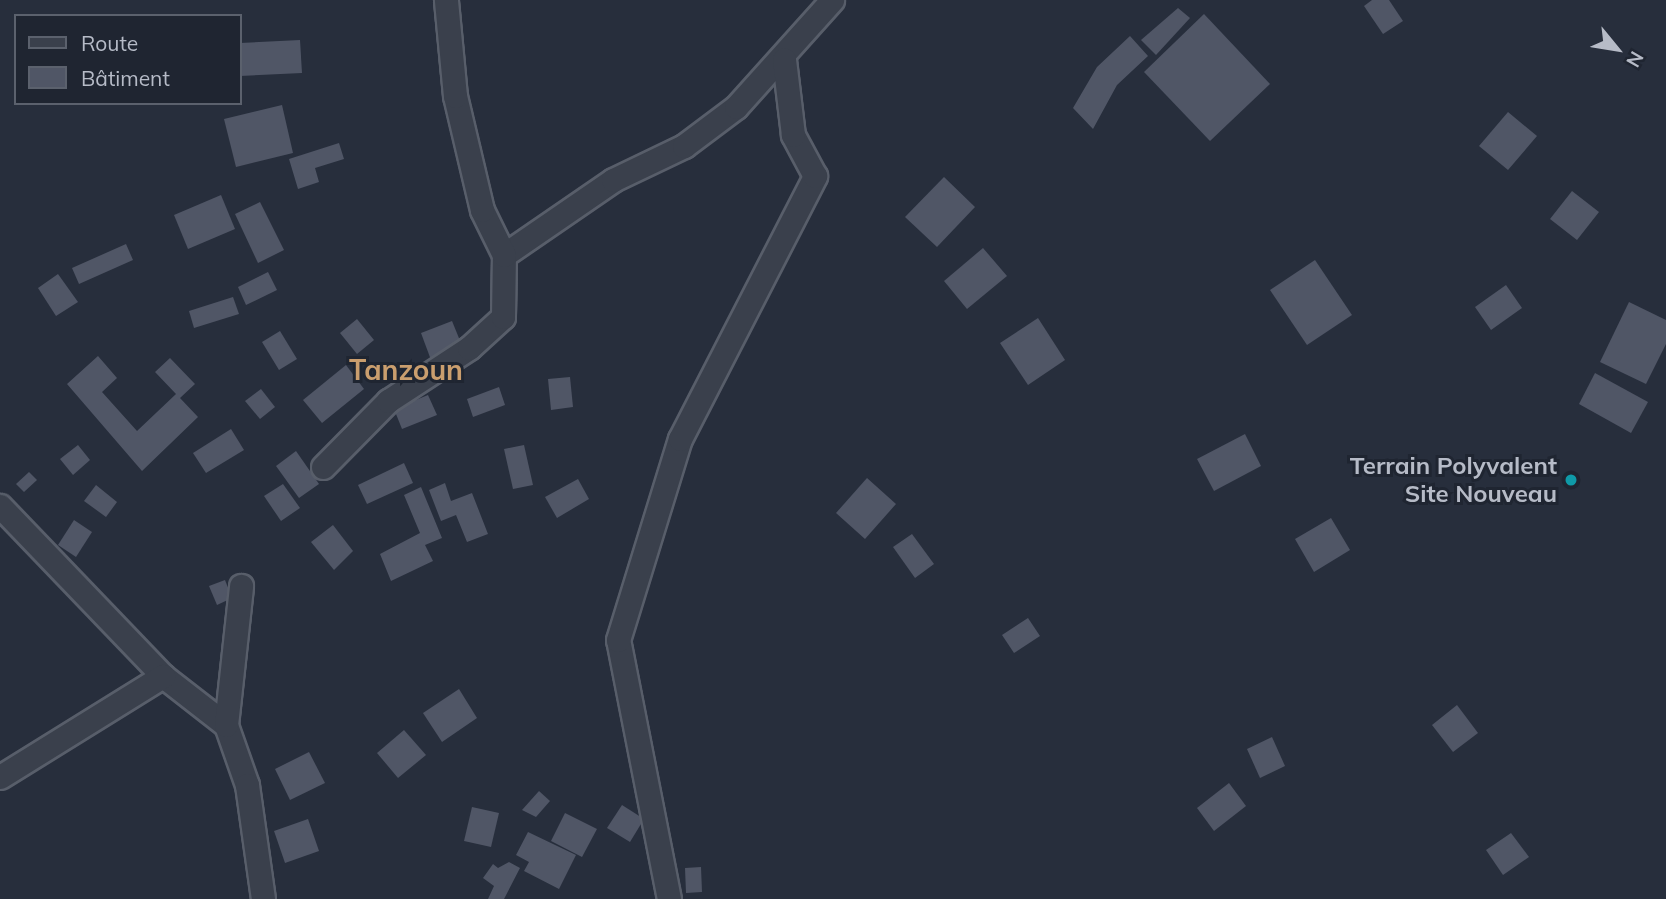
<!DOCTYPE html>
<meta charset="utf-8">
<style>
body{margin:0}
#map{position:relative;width:1666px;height:899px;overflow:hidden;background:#272e3c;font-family:Mulish,sans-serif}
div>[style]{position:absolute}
.building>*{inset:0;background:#505666}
.roads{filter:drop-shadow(2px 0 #585e6a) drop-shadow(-2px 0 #585e6a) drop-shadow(0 2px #585e6a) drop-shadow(0 -2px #585e6a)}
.minor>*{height:23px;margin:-11.5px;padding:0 11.5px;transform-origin:11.5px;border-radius:11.5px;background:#3a404c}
.dots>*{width:19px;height:19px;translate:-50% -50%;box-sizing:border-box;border:4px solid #1f2531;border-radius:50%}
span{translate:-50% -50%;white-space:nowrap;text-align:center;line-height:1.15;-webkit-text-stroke:6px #1f2531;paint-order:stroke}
.poi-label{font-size:24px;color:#b6bbc7;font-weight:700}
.right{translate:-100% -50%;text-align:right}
.quarter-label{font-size:28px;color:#ca9e6e;font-weight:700}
.legend{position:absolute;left:14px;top:14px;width:228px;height:91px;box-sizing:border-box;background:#1f2531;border:2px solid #5b616d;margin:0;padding:9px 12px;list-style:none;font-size:21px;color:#b6bbc7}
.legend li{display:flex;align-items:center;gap:14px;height:35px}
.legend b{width:35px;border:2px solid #5b616d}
.north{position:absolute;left:1582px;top:14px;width:70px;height:70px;-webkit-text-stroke:5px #1f2531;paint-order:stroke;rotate:120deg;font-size:19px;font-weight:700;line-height:28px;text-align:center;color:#b6bbc7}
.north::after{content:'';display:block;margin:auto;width:24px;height:32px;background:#b6bbc7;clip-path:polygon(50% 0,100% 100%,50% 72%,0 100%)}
</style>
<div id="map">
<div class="building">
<i style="clip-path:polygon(1372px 0,1389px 0,1403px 21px,1383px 34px,1364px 6px)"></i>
<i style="clip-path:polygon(1178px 8px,1190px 18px,1156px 55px,1141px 40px)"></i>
<i style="clip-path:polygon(1204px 14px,1270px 84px,1210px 141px,1144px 72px)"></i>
<i style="clip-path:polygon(1130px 36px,1148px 56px,1117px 85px,1093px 129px,1073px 108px,1097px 67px)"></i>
<i style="clip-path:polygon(300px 40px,302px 73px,240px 76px,240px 43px)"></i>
<i style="clip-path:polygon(282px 105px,293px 153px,236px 167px,224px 119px)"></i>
<i style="clip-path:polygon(1508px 112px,1537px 136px,1508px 170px,1479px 146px)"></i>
<i style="clip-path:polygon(339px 143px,344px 159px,315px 168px,319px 182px,298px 189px,289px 159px)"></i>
<i style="clip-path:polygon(944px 177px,975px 207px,937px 247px,905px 217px)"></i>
<i style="clip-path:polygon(1572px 191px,1599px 212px,1577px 240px,1550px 219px)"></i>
<i style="clip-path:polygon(221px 195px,235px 229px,188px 249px,174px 215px)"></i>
<i style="clip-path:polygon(260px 202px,284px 250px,258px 263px,235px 214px)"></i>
<i style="clip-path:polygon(126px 244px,133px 260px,79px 284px,72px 268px)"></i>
<i style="clip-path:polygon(983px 248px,1007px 276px,967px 309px,944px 281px)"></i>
<i style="clip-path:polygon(1315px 260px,1352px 315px,1307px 345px,1270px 290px)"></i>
<i style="clip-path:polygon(268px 272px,277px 290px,246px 305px,238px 287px)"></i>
<i style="clip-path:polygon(58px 274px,78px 302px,56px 316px,38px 288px)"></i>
<i style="clip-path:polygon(1506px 285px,1522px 308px,1491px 330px,1475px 307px)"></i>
<i style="clip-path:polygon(233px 297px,239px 314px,194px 328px,189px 311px)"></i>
<i style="clip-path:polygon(1629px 302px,1666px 320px,1666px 344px,1646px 384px,1600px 362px)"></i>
<i style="clip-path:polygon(1038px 318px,1065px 360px,1028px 385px,1000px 343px)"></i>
<i style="clip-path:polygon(357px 319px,374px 340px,357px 354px,340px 333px)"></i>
<i style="clip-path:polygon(452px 321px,463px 348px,431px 360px,421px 333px)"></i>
<i style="clip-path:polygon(280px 331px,297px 359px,279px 370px,262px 342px)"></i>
<i style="clip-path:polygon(98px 356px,117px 378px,102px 392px,137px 431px,176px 394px,155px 372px,170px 358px,195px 384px,180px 398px,198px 417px,142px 471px,67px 384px)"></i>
<i style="clip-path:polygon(346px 365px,364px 389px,322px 423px,303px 400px)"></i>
<i style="clip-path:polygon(1595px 373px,1648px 402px,1631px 433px,1579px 404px)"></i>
<i style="clip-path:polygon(570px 377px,573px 407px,551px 410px,548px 379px)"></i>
<i style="clip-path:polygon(499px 387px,505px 405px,473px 417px,467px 399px)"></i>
<i style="clip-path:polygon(261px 389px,275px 407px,260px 419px,245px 401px)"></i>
<i style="clip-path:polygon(428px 395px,437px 415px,402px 429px,394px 409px)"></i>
<i style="clip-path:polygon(231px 429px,244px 450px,206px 473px,193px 453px)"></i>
<i style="clip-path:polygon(1245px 434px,1261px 466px,1214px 491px,1197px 459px)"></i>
<i style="clip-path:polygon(78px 445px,90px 460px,73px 475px,60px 459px)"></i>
<i style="clip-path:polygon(524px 445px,533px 485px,513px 489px,504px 449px)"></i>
<i style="clip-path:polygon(296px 451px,319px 484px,299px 498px,276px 466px)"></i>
<i style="clip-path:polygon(404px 463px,413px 483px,367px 504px,358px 485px)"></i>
<i style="clip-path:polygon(29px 472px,37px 480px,24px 492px,16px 484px)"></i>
<i style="clip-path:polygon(867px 478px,896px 504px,865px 539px,836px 513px)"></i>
<i style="clip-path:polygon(578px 479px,589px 499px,557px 518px,545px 497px)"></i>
<i style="clip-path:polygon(445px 483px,451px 501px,472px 493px,488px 534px,467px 542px,456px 515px,441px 521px,429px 490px)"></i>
<i style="clip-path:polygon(283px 484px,300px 508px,281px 521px,264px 496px)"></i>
<i style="clip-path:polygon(96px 485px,117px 502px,106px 517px,84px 501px)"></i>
<i style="clip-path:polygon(421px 487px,442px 538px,425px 545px,433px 561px,391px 581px,380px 554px,420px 533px,404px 495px)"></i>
<i style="clip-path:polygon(1331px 518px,1350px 550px,1314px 572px,1295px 539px)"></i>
<i style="clip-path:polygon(74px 520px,92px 532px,76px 557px,58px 545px)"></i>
<i style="clip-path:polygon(333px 525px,353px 551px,334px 570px,311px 542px)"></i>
<i style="clip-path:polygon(912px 534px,934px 564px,915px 578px,893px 547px)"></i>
<i style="clip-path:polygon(225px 580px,232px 598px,217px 605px,209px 586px)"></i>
<i style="clip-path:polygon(1028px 618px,1040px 636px,1014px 653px,1002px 635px)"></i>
<i style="clip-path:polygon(459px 689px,477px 718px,442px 742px,423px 713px)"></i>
<i style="clip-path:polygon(1457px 705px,1478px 733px,1453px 752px,1432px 725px)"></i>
<i style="clip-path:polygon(404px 730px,426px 755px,398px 778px,377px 753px)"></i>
<i style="clip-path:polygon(1272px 737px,1285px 766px,1260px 778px,1247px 749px)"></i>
<i style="clip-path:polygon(309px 752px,325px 783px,290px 800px,275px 769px)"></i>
<i style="clip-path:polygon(1229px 783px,1246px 806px,1214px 831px,1197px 808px)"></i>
<i style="clip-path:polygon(539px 791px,550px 801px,536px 817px,522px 810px)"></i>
<i style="clip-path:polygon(622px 805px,644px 819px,630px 842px,607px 828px)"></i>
<i style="clip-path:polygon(472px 807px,499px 813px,491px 847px,464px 841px)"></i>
<i style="clip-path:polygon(565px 813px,597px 829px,582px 857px,551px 841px)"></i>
<i style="clip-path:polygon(308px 819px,319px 851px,285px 863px,274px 831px)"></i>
<i style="clip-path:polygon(528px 832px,576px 855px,559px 889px,524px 871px,529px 862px,516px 855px)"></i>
<i style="clip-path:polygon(1511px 833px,1529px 857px,1503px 875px,1486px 850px)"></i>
<i style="clip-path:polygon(509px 862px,520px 868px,504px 899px,488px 899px,494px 886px,483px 878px,493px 864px,498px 868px)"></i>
<i style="clip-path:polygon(701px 867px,702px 892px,686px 893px,685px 868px)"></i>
</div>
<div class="roads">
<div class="minor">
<i style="left:504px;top:255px;width:132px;rotate:-34.5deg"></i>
<i style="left:613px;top:180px;width:79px;rotate:-25.6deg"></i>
<i style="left:684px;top:146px;width:65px;rotate:-36.9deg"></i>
<i style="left:736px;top:107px;width:144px;rotate:-48.1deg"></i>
<i style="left:323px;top:467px;width:93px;rotate:-45.4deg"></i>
<i style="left:388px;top:401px;width:97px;rotate:-33.2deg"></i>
<i style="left:469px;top:348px;width:46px;rotate:-42.4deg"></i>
<i style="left:503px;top:317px;width:62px;rotate:-89.1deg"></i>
<i style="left:504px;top:255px;width:50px;rotate:-116.1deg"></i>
<i style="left:482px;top:210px;width:117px;rotate:-103.3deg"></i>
<i style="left:455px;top:96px;width:96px;rotate:-95.4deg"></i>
<i style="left:0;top:506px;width:236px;rotate:46.2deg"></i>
<i style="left:163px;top:676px;width:80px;rotate:37.9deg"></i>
<i style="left:226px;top:725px;width:64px;rotate:70.7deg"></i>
<i style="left:247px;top:785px;width:115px;rotate:82deg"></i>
<i style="left:226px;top:725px;width:140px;rotate:-83.8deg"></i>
<i style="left:0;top:777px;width:192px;rotate:-31.8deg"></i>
<i style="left:669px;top:899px;width:264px;rotate:-101.1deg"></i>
<i style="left:618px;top:640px;width:210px;rotate:-72.9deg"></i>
<i style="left:680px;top:439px;width:296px;rotate:-62.8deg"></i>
<i style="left:815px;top:176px;width:47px;rotate:-118.2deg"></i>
<i style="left:793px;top:135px;width:76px;rotate:-96.8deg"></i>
</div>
</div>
<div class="dots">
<i style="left:1571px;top:480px;background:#0f9aa8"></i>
</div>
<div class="poi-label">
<span class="right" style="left:1557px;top:480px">Terrain Polyvalent<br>Site Nouveau</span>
</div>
<div class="quarter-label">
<span style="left:406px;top:370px">Tanzoun</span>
</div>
<ul class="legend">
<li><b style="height:9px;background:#3a404c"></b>Route</li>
<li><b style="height:19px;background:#505666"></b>Bâtiment</li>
</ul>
<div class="north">N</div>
</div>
